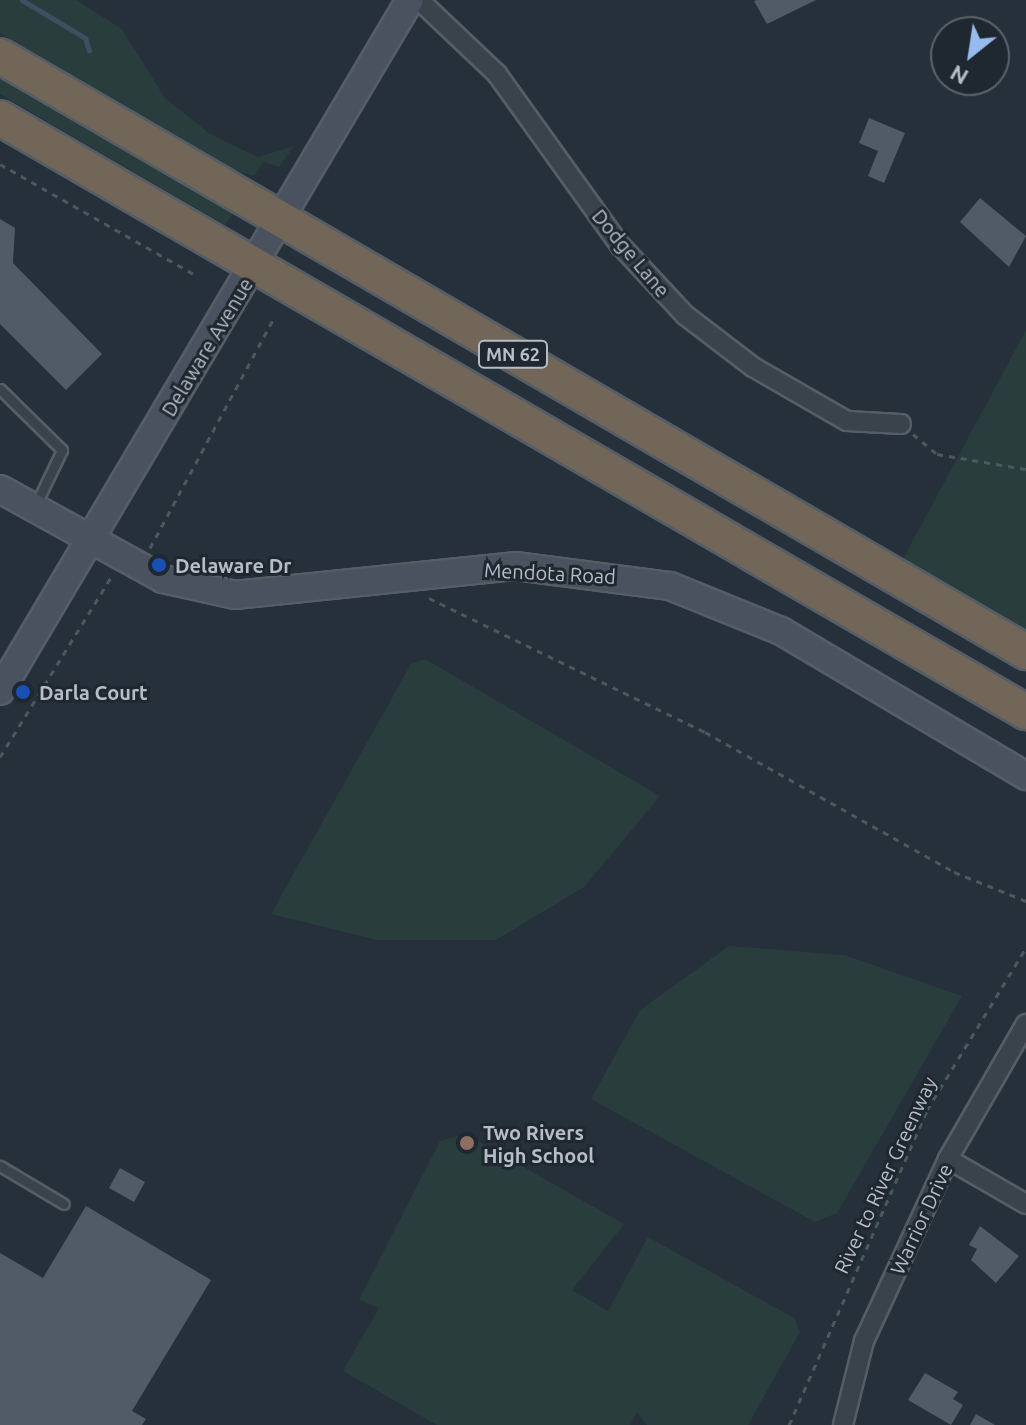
<!DOCTYPE html>
<style>
body{margin:0}
#map{position:relative;width:1026px;height:1425px;overflow:hidden;background:#26303b;font-family:Ubuntu,sans-serif}
div>[style]{position:absolute}
.green>*{inset:0;background:#293d3d}
.stream>*{height:5px;margin:-2.5px;padding:0 2.5px;transform-origin:2.5px;border-radius:2.5px;background:#3e4f62}
.building>*{inset:0;background:#505b67}
.path>*{height:3px;margin-top:-1.5px;transform-origin:0;background:repeating-linear-gradient(90deg,#485a5b 0 6px,transparent 0 12px)}
.roads{filter:drop-shadow(2px 0 #555d66) drop-shadow(-2px 0 #555d66) drop-shadow(0 2px #555d66) drop-shadow(0 -2px #555d66)}
.lane>*{height:9px;margin:-4.5px;padding:0 4.5px;transform-origin:4.5px;border-radius:4.5px;background:#3a424c}
.street>*{height:18px;margin:-9px;padding:0 9px;transform-origin:9px;border-radius:9px;background:#3a424c}
.secondary>*{height:26px;margin:-13px;padding:0 13px;transform-origin:13px;border-radius:13px;background:#49525e}
.highway>*{height:34px;margin:-17px;padding:0 17px;transform-origin:17px;border-radius:17px;background:#716658}
.dots>*{width:22px;height:22px;translate:-50% -50%;box-sizing:border-box;border:4px solid #1f2730;border-radius:50%}
span{translate:-50% -50%;white-space:nowrap;text-align:center;line-height:1.15;-webkit-text-stroke:6px #1f2730;paint-order:stroke}
.shield-label span{padding:2px 6px;background:#1f2730;border:2px solid;border-radius:6px;-webkit-text-stroke-width:0}
.shield-label{font-size:18px;color:#b6bdc7;font-weight:700}
.street-label{font-size:20px;color:#b6bdc7}
.poi-label{font-size:20px;color:#b6bdc7;font-weight:700}
.left{translate:0 -50%;text-align:left}
.north{position:absolute;left:930px;top:16px;width:80px;height:80px;box-sizing:border-box;background:#1f2730;border:2px solid #5b636c;border-radius:50%;rotate:210deg;font-size:22px;font-weight:700;line-height:32px;text-align:center;color:#b6bdc7}
.north::after{content:'';display:block;margin:auto;width:28px;height:36px;background:#95bced;clip-path:polygon(50% 0,100% 100%,50% 72%,0 100%)}
</style>
<div id="map">
<div class="green">
<i style="clip-path:polygon(0 0,76px 0,122px 29px,165px 98px,210px 134px,258px 157px,294px 146px,279px 167px,264px 162px,254px 176px,231px 169px,0 33px)"></i>
<i style="clip-path:polygon(0 71px,236px 209px,225px 225px,0 94px)"></i>
<i style="clip-path:polygon(1026px 330px,1026px 630px,903px 559px)"></i>
<i style="clip-path:polygon(425px 659px,660px 796px,584px 887px,496px 940px,377px 940px,271px 914px,411px 664px)"></i>
<i style="clip-path:polygon(729px 946px,844px 955px,962px 996px,837px 1213px,815px 1222px,591px 1099px,640px 1010px)"></i>
<i style="clip-path:polygon(465px 1134px,624px 1224px,572px 1290px,608px 1311px,648px 1237px,794px 1318px,800px 1332px,748px 1425px,647px 1425px,637px 1412px,630px 1425px,437px 1425px,343px 1371px,379px 1308px,359px 1300px,440px 1141px)"></i>
</div>
<div class="stream">
<i style="left:22px;top:0;width:74px;rotate:31.1deg"></i>
<i style="left:85px;top:38px;width:13px;rotate:72deg"></i>
</div>
<div class="building">
<i style="clip-path:polygon(816px 0,767px 24px,754px 1px,757px 0)"></i>
<i style="clip-path:polygon(869px 118px,905px 133px,884px 183px,868px 176px,878px 151px,859px 143px)"></i>
<i style="clip-path:polygon(980px 198px,1026px 236px,1009px 267px,960px 222px)"></i>
<i style="clip-path:polygon(0 219px,15px 228px,13px 263px,102px 354px,66px 390px,0 324px)"></i>
<i style="clip-path:polygon(120px 1168px,145px 1182px,134px 1202px,109px 1188px)"></i>
<i style="clip-path:polygon(86px 1206px,211px 1280px,132px 1411px,146px 1419px,142px 1425px,0 1425px,0 1253px,43px 1278px)"></i>
<i style="clip-path:polygon(980px 1226px,1019px 1256px,996px 1283px,971px 1260px,977px 1249px,969px 1245px)"></i>
<i style="clip-path:polygon(925px 1373px,958px 1392px,953px 1399px,963px 1405px,951px 1425px,908px 1400px)"></i>
<i style="clip-path:polygon(976px 1414px,995px 1425px,1005px 1425px,970px 1425px)"></i>
</div>
<div class="path">
<i style="left:0;top:164px;width:224px;rotate:29.6deg"></i>
<i style="left:913px;top:434px;width:31px;rotate:40deg"></i>
<i style="left:937px;top:454px;width:90px;rotate:9.6deg"></i>
<i style="left:150px;top:548px;width:259px;rotate:-61.7deg"></i>
<i style="left:429px;top:598px;width:307px;rotate:25.9deg"></i>
<i style="left:705px;top:732px;width:286px;rotate:29.3deg"></i>
<i style="left:954px;top:872px;width:78px;rotate:21.9deg"></i>
<i style="left:0;top:757px;width:211px;rotate:-58.3deg"></i>
<i style="left:789px;top:1425px;width:344px;rotate:-66.3deg"></i>
<i style="left:927px;top:1110px;width:190px;rotate:-58.6deg"></i>
</div>
<div class="roads">
<div class="lane">
<i style="left:0;top:389px;width:87px;rotate:44.5deg"></i>
<i style="left:62px;top:450px;width:62px;rotate:115.7deg"></i>
<i style="left:0;top:1166px;width:74px;rotate:30.7deg"></i>
</div>
<div class="street">
<i style="left:419px;top:0;width:108px;rotate:43.5deg"></i>
<i style="left:497px;top:74px;width:211px;rotate:54.3deg"></i>
<i style="left:620px;top:245px;width:96px;rotate:47.1deg"></i>
<i style="left:685px;top:315px;width:86px;rotate:37.4deg"></i>
<i style="left:753px;top:367px;width:108px;rotate:29.9deg"></i>
<i style="left:847px;top:421px;width:54px;rotate:3.2deg"></i>
<i style="left:948px;top:1159px;width:90px;rotate:30deg"></i>
<i style="left:843px;top:1425px;width:87px;rotate:-76deg"></i>
<i style="left:864px;top:1341px;width:200px;rotate:-65.2deg"></i>
<i style="left:948px;top:1159px;width:156px;rotate:-60deg"></i>
</div>
<div class="secondary">
<i style="left:0;top:489px;width:186px;rotate:28.9deg"></i>
<i style="left:163px;top:579px;width:74px;rotate:12.5deg"></i>
<i style="left:235px;top:595px;width:281px;rotate:-5.9deg"></i>
<i style="left:515px;top:566px;width:156px;rotate:7.4deg"></i>
<i style="left:670px;top:586px;width:120px;rotate:22.1deg"></i>
<i style="left:781px;top:631px;width:285px;rotate:30.6deg"></i>
<i style="left:0;top:691px;width:803px;rotate:-59.32deg"></i>
</div>
<div class="highway">
<i style="left:0;top:56px;width:1187px;rotate:30.15deg"></i>
<i style="left:0;top:118px;width:1186px;rotate:30.07deg"></i>
</div>
</div>
<div class="dots">
<i style="left:159px;top:565px;background:#1a4fb4"></i>
<i style="left:23px;top:692px;background:#1a4fb4"></i>
<i style="left:467px;top:1143px;background:#8d6e63"></i>
</div>
<div class="shield-label">
<span style="left:513px;top:354px">MN 62</span>
</div>
<div class="street-label">
<span style="left:631px;top:253px;rotate:50deg">Dodge Lane</span>
<span style="left:207px;top:347px;rotate:-59deg">Delaware Avenue</span>
<span style="left:550px;top:573px;rotate:3deg">Mendota Road</span>
<span style="left:885px;top:1175px;rotate:-65deg">River to River Greenway</span>
<span style="left:921px;top:1219px;rotate:-65deg">Warrior Drive</span>
</div>
<div class="poi-label">
<span class="left" style="left:175px;top:565px">Delaware Dr</span>
<span class="left" style="left:39px;top:692px">Darla Court</span>
<span class="left" style="left:483px;top:1144px">Two Rivers<br>High School</span>
</div>
<div class="north">N</div>
</div>
